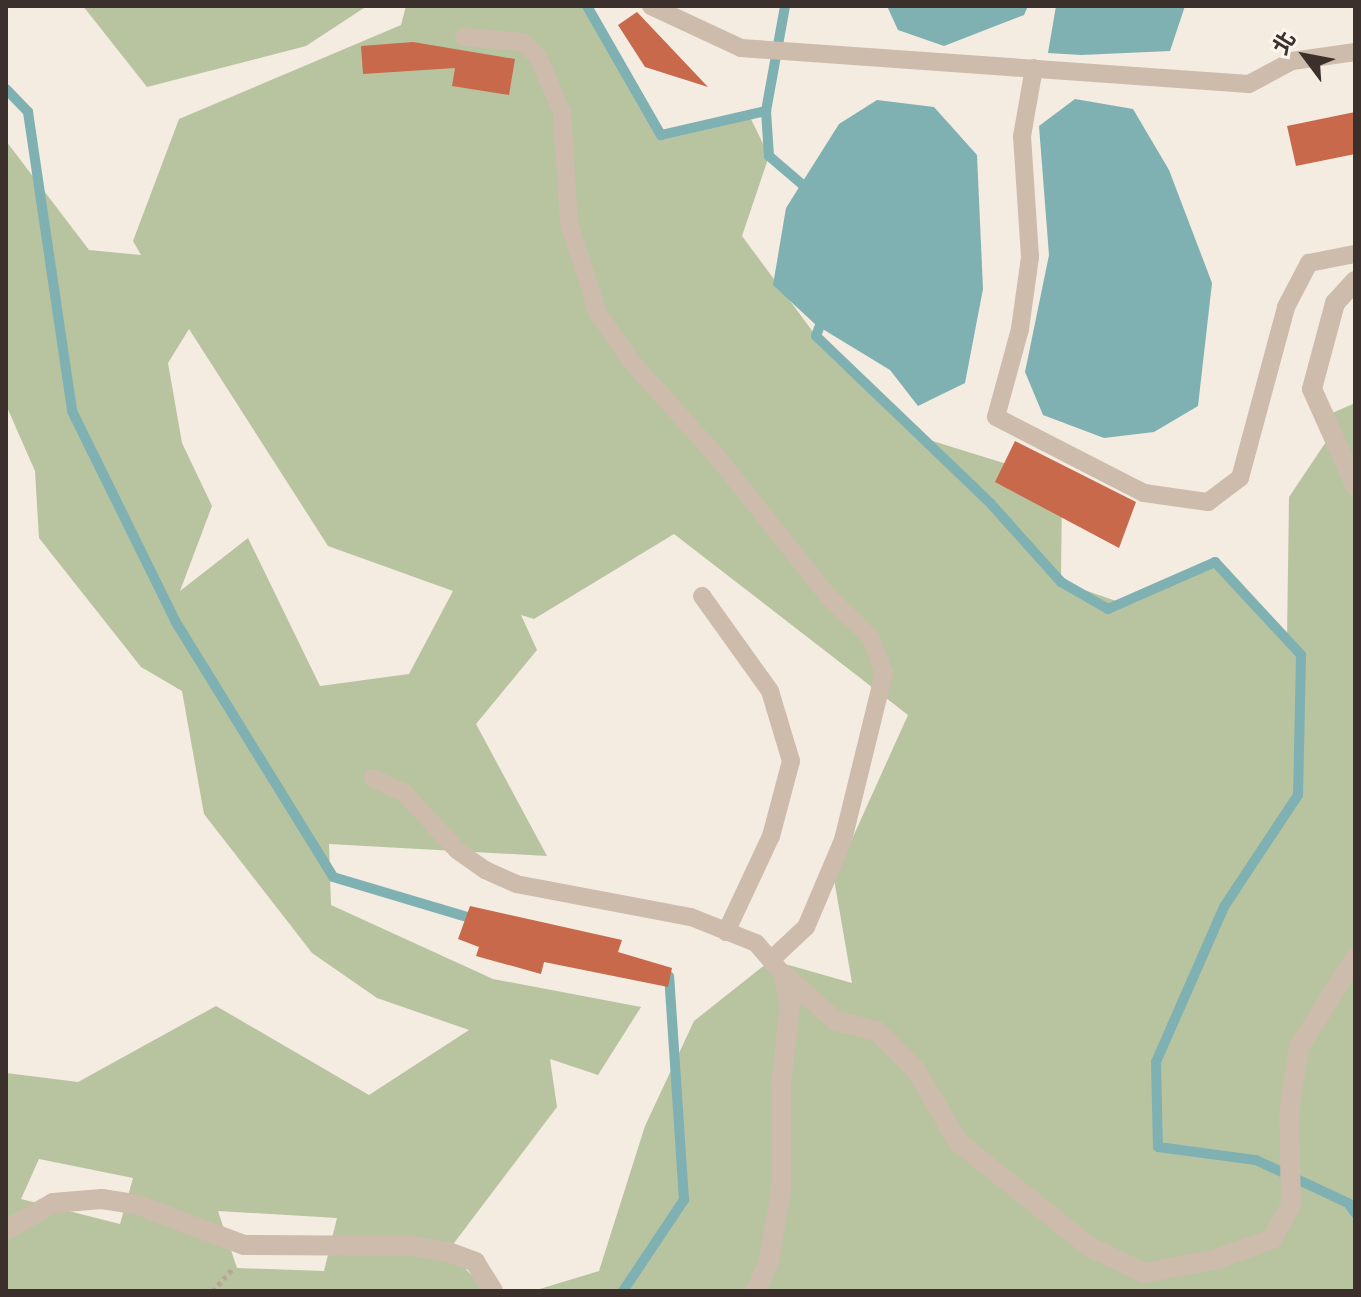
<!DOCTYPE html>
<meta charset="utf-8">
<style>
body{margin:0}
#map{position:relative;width:1361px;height:1297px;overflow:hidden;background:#f4ebe1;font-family:"Roboto Condensed","Noto Sans TC",sans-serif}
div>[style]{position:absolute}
.green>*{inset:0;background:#b8c4a0}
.water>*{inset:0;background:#7fb0b2}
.stream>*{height:10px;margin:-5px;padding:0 5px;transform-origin:5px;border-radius:5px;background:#7fb0b2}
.building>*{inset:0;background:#c8694b}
.path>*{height:5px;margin-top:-2.5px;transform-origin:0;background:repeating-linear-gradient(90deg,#b9a596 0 4px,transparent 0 8px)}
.lane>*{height:18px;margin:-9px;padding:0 9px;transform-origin:9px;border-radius:9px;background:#cdbbac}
.street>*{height:20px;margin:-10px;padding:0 10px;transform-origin:10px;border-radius:10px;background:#cdbbac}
span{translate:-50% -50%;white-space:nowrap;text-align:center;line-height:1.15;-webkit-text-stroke:8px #fbf5ee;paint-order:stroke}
.frame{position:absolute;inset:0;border:8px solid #3b302b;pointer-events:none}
.north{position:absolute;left:1265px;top:16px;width:80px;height:80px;-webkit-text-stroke:6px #fbf5ee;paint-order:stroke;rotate:302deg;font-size:22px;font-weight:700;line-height:32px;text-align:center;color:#3b302b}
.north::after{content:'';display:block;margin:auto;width:28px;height:36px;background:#3b302b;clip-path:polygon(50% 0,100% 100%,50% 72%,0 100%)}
</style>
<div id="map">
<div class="green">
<i style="clip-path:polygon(83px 6px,367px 6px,306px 46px,147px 87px)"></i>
<i style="clip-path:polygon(evenodd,406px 6px,587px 6px,661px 135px,749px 115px,769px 156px,742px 236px,816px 336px,923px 438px,1062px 481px,1061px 582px,1122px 603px,1215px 562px,1287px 639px,1289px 497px,1336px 427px,1330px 414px,1355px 403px,1355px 1291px,533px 1291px,599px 1271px,645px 1126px,694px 1021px,771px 960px,852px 983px,834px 879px,908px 715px,674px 534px,534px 619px,521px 615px,537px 650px,476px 724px,547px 856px,329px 844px,331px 905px,493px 979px,641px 1007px,598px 1075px,550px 1059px,557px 1107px,448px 1251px,487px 1291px,6px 1291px,6px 1073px,78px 1082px,216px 1006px,369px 1095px,469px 1030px,377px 998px,312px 953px,204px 814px,182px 691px,141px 667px,39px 538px,35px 471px,6px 405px,6px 141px,89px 250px,141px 255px,133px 241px,179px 119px,401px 25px,406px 6px,189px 329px,328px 546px,453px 591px,409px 674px,320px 686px,248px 538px,180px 591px,212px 506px,182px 443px,168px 363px,189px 329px,406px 6px,39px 1159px,133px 1178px,120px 1224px,21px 1199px,39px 1159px,406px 6px,218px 1211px,337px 1218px,324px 1271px,237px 1268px,218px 1211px)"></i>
</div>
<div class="water">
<i style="clip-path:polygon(887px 6px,1028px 6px,1024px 15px,944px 46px,898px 30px)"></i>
<i style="clip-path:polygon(1056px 6px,1185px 6px,1170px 51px,1081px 55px,1048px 53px)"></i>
<i style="clip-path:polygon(1075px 99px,1133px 109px,1169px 170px,1212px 283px,1198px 406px,1154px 432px,1104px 438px,1043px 415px,1025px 372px,1049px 255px,1039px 126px)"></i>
<i style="clip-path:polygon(877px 100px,934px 107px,977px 155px,983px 289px,965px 383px,918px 406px,890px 370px,816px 325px,773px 285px,786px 208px,839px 124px)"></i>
</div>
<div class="stream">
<i style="left:587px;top:6px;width:149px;rotate:60.2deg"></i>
<i style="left:661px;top:135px;width:108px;rotate:-12.9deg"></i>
<i style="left:766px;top:111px;width:107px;rotate:-79.7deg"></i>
<i style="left:6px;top:89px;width:32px;rotate:46deg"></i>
<i style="left:28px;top:112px;width:302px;rotate:81.6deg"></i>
<i style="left:72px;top:411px;width:237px;rotate:63.8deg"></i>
<i style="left:177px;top:624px;width:297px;rotate:58.3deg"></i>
<i style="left:333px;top:877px;width:150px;rotate:16.6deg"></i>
<i style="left:766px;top:111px;width:45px;rotate:86.2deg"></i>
<i style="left:769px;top:156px;width:55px;rotate:40.6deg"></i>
<i style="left:823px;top:317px;width:20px;rotate:110deg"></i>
<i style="left:816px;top:336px;width:243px;rotate:43.8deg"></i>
<i style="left:991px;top:504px;width:105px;rotate:48.1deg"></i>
<i style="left:1061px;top:582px;width:54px;rotate:29.9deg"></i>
<i style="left:1108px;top:609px;width:117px;rotate:-23.7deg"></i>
<i style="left:1215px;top:562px;width:127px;rotate:47.2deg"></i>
<i style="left:1301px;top:655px;width:140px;rotate:91.2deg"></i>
<i style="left:1298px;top:795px;width:134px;rotate:123.5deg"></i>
<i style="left:1224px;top:907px;width:169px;rotate:113.7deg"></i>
<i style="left:1156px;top:1062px;width:85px;rotate:88.7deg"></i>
<i style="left:1158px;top:1147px;width:99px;rotate:7.6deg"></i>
<i style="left:1256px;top:1160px;width:102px;rotate:25.1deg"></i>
<i style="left:1348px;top:1203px;width:12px;rotate:55deg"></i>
<i style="left:623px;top:1291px;width:110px;rotate:-56.2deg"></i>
<i style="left:684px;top:1200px;width:224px;rotate:-93.8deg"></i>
<i style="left:669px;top:977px;width:8px;rotate:-166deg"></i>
</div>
<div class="building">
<i style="clip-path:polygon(637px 12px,708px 87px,645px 67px,618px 25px)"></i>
<i style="clip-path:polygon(413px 42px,515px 59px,509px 95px,452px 86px,455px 68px,363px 74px,361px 46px)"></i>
<i style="clip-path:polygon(1355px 112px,1355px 154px,1296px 166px,1287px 126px)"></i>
<i style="clip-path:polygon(1015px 441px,1136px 502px,1119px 548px,995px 482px)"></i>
<i style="clip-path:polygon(470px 906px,622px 940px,618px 952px,672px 968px,668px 987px,544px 962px,541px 974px,476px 956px,479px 947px,458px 939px)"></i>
</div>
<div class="path">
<i style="left:213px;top:1291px;width:30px;rotate:-49deg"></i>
</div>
<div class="lane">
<i style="left:651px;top:6px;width:99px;rotate:25deg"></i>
<i style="left:741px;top:48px;width:509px;rotate:4.05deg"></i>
<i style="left:1249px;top:84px;width:49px;rotate:-28.1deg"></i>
<i style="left:1292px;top:61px;width:64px;rotate:-8.1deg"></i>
<i style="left:464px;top:37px;width:59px;rotate:4.8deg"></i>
<i style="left:523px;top:42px;width:21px;rotate:45deg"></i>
<i style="left:538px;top:57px;width:60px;rotate:66.4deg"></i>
<i style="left:562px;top:112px;width:112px;rotate:86.4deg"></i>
<i style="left:569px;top:224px;width:94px;rotate:72deg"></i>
<i style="left:598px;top:313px;width:57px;rotate:55.8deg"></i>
<i style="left:630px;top:360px;width:133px;rotate:48deg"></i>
<i style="left:719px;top:459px;width:174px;rotate:51.5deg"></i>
<i style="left:827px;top:595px;width:62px;rotate:44.3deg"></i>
<i style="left:871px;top:638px;width:37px;rotate:70deg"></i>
<i style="left:884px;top:673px;width:172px;rotate:103.8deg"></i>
<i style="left:843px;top:840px;width:95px;rotate:113deg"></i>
<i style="left:806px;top:927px;width:48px;rotate:136.7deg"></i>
<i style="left:1034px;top:68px;width:69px;rotate:100deg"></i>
<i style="left:1022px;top:136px;width:121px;rotate:86.2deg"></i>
<i style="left:1030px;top:257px;width:73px;rotate:97.9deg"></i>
<i style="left:1020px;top:329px;width:91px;rotate:105.3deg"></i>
<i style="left:996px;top:417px;width:166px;rotate:27.2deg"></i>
<i style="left:1144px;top:493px;width:65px;rotate:8deg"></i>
<i style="left:1208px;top:502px;width:40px;rotate:-37deg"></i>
<i style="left:1240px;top:478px;width:177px;rotate:-74.9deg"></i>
<i style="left:1286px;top:307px;width:50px;rotate:-62.4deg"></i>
<i style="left:1309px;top:263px;width:47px;rotate:-11.1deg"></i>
<i style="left:702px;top:596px;width:117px;rotate:54.4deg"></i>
<i style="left:770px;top:691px;width:73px;rotate:73.3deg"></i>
<i style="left:791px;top:761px;width:78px;rotate:104.9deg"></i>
<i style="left:771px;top:836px;width:106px;rotate:115.1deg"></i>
<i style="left:373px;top:778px;width:34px;rotate:26deg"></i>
<i style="left:404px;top:793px;width:79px;rotate:47deg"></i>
<i style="left:458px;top:851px;width:33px;rotate:35deg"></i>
<i style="left:485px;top:870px;width:34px;rotate:24deg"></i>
<i style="left:516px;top:884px;width:178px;rotate:10.7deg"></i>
<i style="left:691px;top:917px;width:70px;rotate:21.8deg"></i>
<i style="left:756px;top:943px;width:35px;rotate:49deg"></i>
</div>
<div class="street">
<i style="left:1355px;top:281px;width:30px;rotate:132deg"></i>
<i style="left:1335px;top:303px;width:89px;rotate:105deg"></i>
<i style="left:1312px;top:389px;width:105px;rotate:65.9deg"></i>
<i style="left:783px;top:974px;width:71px;rotate:41.6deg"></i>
<i style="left:836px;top:1021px;width:42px;rotate:13.7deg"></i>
<i style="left:877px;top:1031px;width:55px;rotate:45deg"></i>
<i style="left:916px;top:1070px;width:83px;rotate:59.7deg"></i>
<i style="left:958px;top:1142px;width:169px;rotate:38.5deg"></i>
<i style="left:1090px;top:1247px;width:60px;rotate:25.7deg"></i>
<i style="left:1144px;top:1273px;width:74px;rotate:-10.9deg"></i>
<i style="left:1217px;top:1259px;width:59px;rotate:-20deg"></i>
<i style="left:1272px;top:1239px;width:39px;rotate:-61deg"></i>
<i style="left:1291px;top:1205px;width:93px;rotate:-91.2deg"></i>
<i style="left:1289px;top:1112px;width:66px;rotate:-81.3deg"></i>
<i style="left:1299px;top:1047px;width:105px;rotate:-57.8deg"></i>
<i style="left:6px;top:1230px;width:54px;rotate:-29.9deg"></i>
<i style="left:53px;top:1203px;width:49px;rotate:-4.7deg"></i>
<i style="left:102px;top:1199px;width:36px;rotate:9deg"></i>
<i style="left:138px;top:1205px;width:113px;rotate:20.7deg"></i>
<i style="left:244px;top:1245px;width:169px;rotate:0.3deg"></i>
<i style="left:413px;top:1246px;width:36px;rotate:10deg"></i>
<i style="left:448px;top:1252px;width:29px;rotate:20deg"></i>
<i style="left:475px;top:1262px;width:34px;rotate:58deg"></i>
<i style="left:756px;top:1291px;width:34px;rotate:-67deg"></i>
<i style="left:769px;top:1260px;width:71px;rotate:-80.3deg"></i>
<i style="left:781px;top:1190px;width:107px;rotate:-90deg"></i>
<i style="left:781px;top:1083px;width:79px;rotate:-83.4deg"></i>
<i style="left:790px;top:1005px;width:32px;rotate:-103deg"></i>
</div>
<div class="frame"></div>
<div class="north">北</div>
</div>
